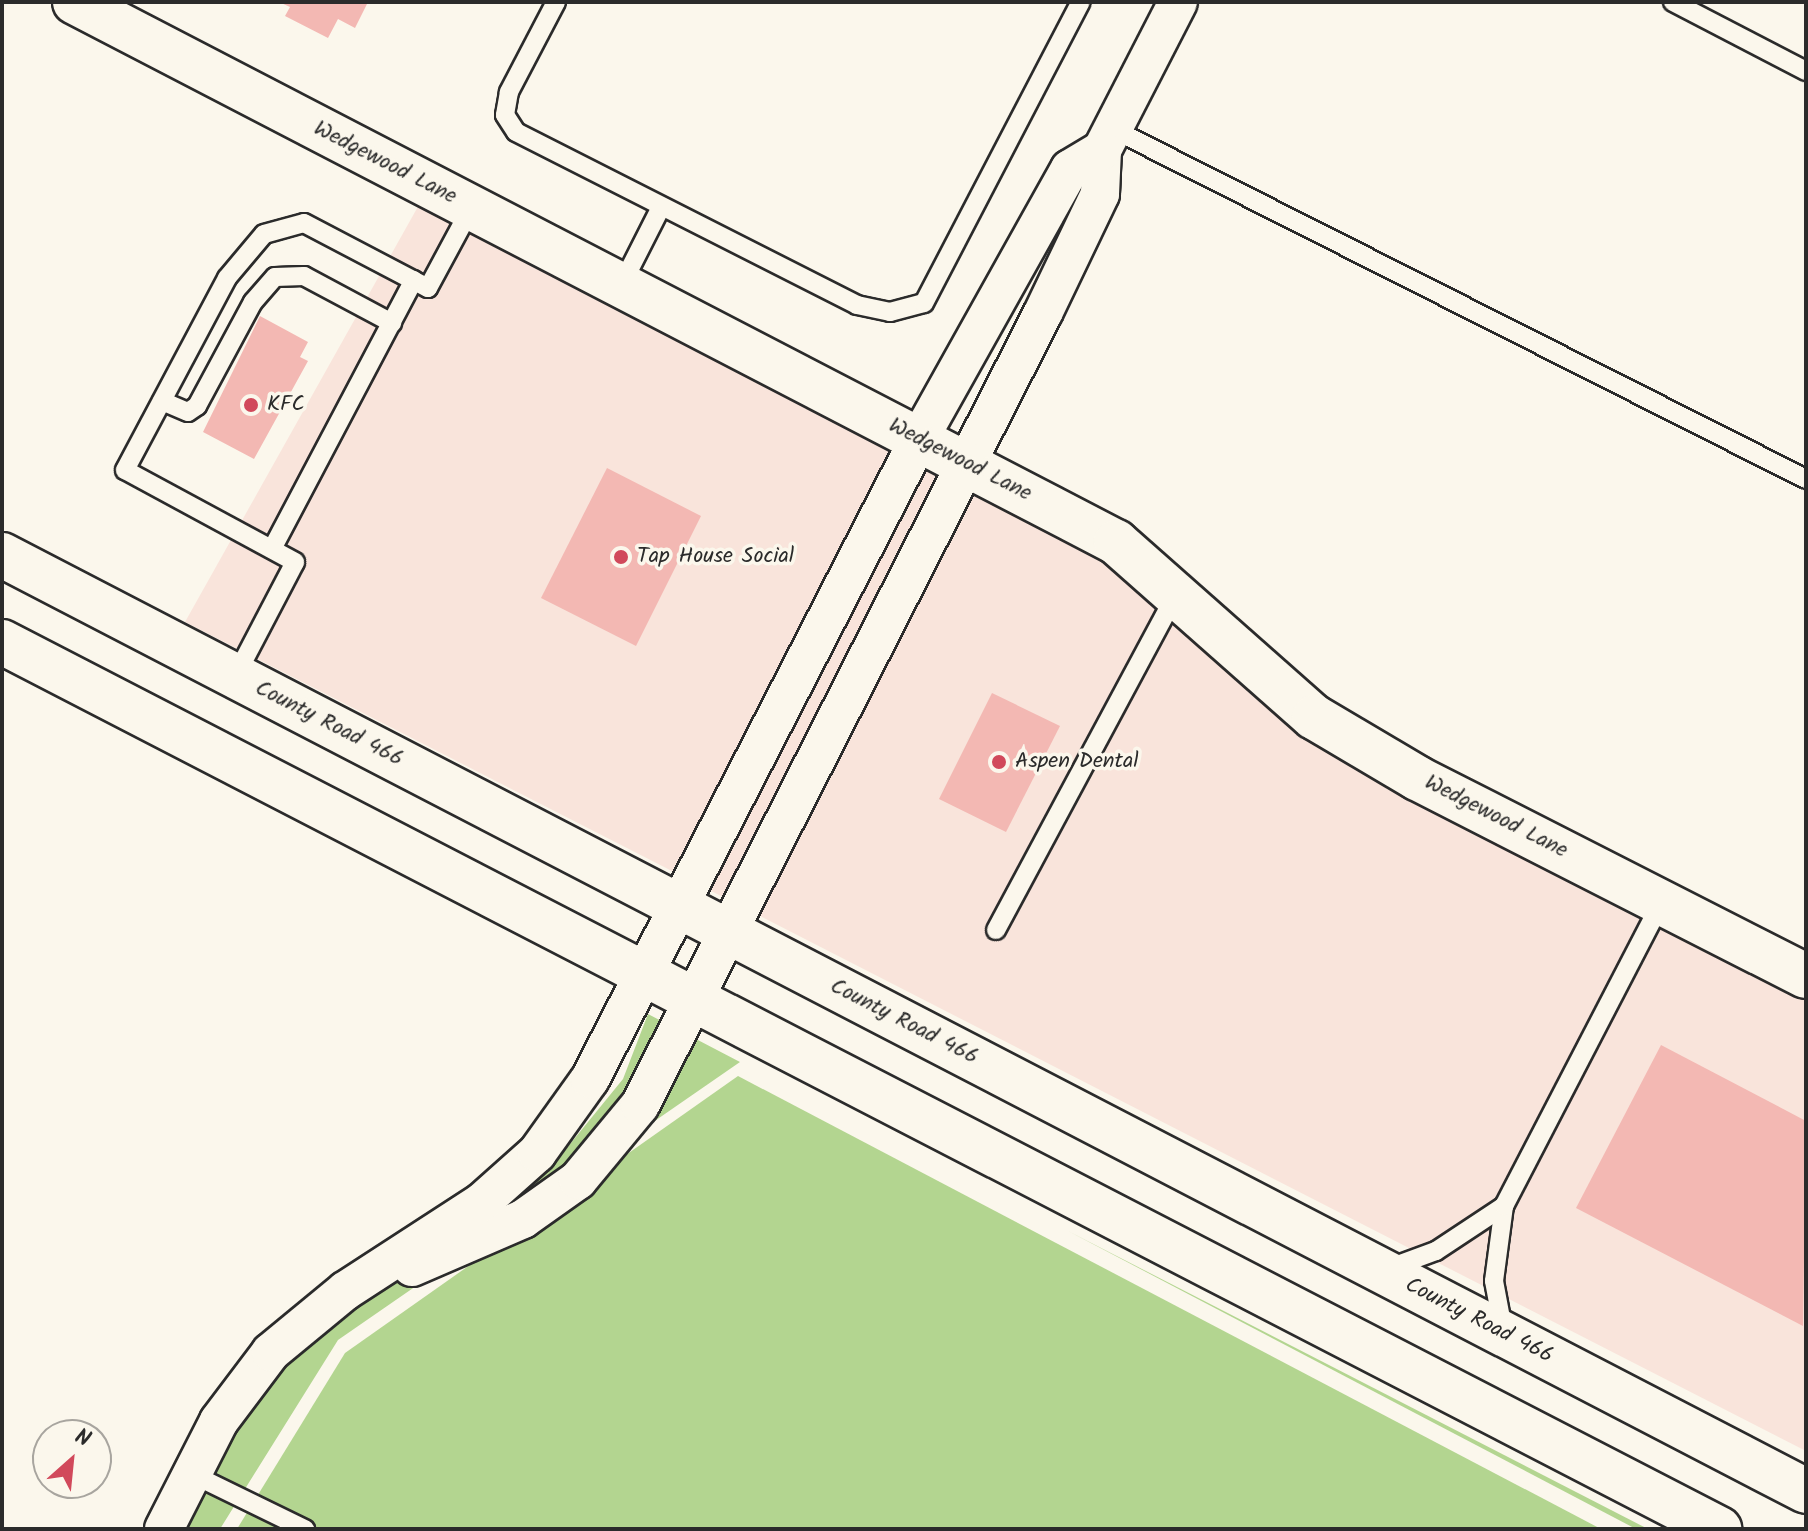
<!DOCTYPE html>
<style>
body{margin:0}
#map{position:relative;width:1808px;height:1531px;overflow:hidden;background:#fbf7ec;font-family:Kalam,sans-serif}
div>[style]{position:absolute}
.built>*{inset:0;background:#f9e4db}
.green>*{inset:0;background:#b3d590}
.building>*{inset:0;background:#f3b8b3}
.roads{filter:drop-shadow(2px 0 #2b2b2b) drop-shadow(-2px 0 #2b2b2b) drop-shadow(0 2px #2b2b2b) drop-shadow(0 -2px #2b2b2b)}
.service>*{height:18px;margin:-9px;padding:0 9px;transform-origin:9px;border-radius:9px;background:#fbf7ec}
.minor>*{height:38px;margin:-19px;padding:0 19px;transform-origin:19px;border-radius:19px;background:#fbf7ec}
.tertiary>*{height:44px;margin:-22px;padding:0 22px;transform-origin:22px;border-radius:22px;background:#fbf7ec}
.secondary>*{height:44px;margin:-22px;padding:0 22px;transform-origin:22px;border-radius:22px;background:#fbf7ec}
.dots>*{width:22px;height:22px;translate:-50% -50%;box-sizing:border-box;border:4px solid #fbf7ec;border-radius:50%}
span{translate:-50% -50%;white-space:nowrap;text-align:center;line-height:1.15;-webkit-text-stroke:7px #fbf7ec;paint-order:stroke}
.street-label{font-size:22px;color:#2b2b2b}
.poi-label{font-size:22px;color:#2b2b2b}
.left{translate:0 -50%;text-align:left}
.frame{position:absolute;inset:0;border:4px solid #2b2b2b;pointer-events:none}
.north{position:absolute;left:32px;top:1419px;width:80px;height:80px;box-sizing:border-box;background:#fbf7ec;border:2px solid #a8a59f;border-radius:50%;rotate:27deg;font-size:22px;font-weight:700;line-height:32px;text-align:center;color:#2b2b2b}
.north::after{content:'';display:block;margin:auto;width:28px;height:36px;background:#d1495b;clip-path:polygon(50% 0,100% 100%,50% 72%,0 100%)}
</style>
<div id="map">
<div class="built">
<i style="clip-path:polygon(420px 203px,1106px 557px,1303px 732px,1806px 997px,1806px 1451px,185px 622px)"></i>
</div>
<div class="green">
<i style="clip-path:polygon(648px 1014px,740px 1062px,338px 1340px,220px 1529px,165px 1529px,281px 1343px,566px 1149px,623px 1079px)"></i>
<i style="clip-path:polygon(738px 1076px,1601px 1529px,237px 1529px,345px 1353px)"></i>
<i style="clip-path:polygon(1068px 1231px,1648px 1529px,1636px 1529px)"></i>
</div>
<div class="building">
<i style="clip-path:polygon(279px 2px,368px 2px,355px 28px,338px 19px,328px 38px,285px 16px,290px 7px)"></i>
<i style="clip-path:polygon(260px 316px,308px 342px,300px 357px,308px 361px,254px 459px,203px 432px)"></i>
<i style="clip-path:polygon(607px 468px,701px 516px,636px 646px,541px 598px)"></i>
<i style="clip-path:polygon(992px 693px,1060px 726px,1006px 832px,939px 799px)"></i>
<i style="clip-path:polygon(1661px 1045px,1806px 1121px,1803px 1326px,1576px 1208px)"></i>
</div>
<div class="roads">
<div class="service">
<i style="left:556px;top:2px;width:102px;rotate:117.6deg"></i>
<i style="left:509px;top:92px;width:23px;rotate:100deg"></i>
<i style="left:505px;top:115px;width:20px;rotate:57deg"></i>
<i style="left:516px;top:132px;width:382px;rotate:26.9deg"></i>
<i style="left:857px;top:305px;width:34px;rotate:12deg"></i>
<i style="left:890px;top:312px;width:35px;rotate:-15deg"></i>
<i style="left:924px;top:303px;width:339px;rotate:-62.5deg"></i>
<i style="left:1673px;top:2px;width:150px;rotate:27.4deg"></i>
<i style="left:1113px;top:129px;width:776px;rotate:26.8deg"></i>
<i style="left:621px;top:286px;width:89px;rotate:-63.1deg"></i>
<i style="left:162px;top:401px;width:28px;rotate:23deg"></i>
<i style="left:188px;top:412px;width:11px;rotate:-34deg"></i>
<i style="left:197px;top:406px;width:118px;rotate:-61.7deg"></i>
<i style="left:253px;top:302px;width:33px;rotate:-49deg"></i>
<i style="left:275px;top:277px;width:29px;rotate:-2deg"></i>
<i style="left:304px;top:276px;width:100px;rotate:28.1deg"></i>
<i style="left:272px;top:549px;width:304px;rotate:-62.2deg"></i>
<i style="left:236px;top:675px;width:127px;rotate:-62.4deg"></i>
<i style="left:295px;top:562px;width:193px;rotate:-151.6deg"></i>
<i style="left:125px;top:470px;width:217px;rotate:-62deg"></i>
<i style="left:227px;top:278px;width:57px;rotate:-49.9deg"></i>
<i style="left:264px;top:234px;width:41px;rotate:-15.4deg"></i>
<i style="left:304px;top:223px;width:140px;rotate:27.7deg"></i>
<i style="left:428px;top:288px;width:91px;rotate:-61.7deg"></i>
<i style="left:996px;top:930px;width:381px;rotate:-61.8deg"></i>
<i style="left:1387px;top:1269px;width:52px;rotate:-20.2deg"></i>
<i style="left:1436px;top:1251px;width:82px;rotate:-33.5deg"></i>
<i style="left:1503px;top:1329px;width:49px;rotate:-100.6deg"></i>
<i style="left:1494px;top:1281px;width:76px;rotate:-82.4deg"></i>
<i style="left:1504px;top:1206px;width:343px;rotate:-62.6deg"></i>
<i style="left:192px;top:1474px;width:126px;rotate:26deg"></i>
</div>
<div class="minor">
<i style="left:412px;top:1267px;width:121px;rotate:-23.4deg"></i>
<i style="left:523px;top:1219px;width:67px;rotate:-35.3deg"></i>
<i style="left:578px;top:1180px;width:97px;rotate:-50.4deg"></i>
<i style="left:640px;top:1105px;width:889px;rotate:-63.03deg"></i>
<i style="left:1043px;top:313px;width:132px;rotate:-64.4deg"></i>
<i style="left:1100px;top:194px;width:44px;rotate:-87.4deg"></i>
<i style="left:1102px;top:150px;width:166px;rotate:-62.8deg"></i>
<i style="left:164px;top:1529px;width:121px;rotate:-63deg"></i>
<i style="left:219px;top:1421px;width:86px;rotate:-53deg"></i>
<i style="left:271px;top:1352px;width:96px;rotate:-39.5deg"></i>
<i style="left:345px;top:1291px;width:163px;rotate:-33deg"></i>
<i style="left:482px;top:1202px;width:74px;rotate:-41.7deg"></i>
<i style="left:537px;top:1153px;width:91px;rotate:-54.4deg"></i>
<i style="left:590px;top:1079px;width:720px;rotate:-62.79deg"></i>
<i style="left:919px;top:439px;width:309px;rotate:-60.8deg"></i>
<i style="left:1070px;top:169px;width:37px;rotate:-31deg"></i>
</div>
<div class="tertiary">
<i style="left:75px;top:2px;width:1173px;rotate:27.42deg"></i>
<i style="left:1116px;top:542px;width:264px;rotate:41.5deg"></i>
<i style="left:1314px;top:717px;width:120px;rotate:30.6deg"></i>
<i style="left:1417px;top:778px;width:436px;rotate:27deg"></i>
</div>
<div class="secondary">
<i style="left:2px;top:555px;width:2032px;rotate:27.42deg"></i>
<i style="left:2px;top:642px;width:1933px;rotate:27.32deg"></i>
</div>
</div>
<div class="dots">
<i style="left:251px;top:405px;background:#d1495b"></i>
<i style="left:621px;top:557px;background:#d1495b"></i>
<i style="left:999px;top:762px;background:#d1495b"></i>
</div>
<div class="street-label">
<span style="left:385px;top:163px;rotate:27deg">Wedgewood Lane</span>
<span style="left:960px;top:460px;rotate:27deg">Wedgewood Lane</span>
<span style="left:329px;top:724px;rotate:27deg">County Road 466</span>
<span style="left:1496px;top:817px;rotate:27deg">Wedgewood Lane</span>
<span style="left:904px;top:1022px;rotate:27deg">County Road 466</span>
<span style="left:1479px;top:1321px;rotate:27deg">County Road 466</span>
</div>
<div class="poi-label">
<span class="left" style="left:267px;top:405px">KFC</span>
<span class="left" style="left:637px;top:557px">Tap House Social</span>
<span class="left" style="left:1015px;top:762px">Aspen Dental</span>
</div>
<div class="frame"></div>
<div class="north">N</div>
</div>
